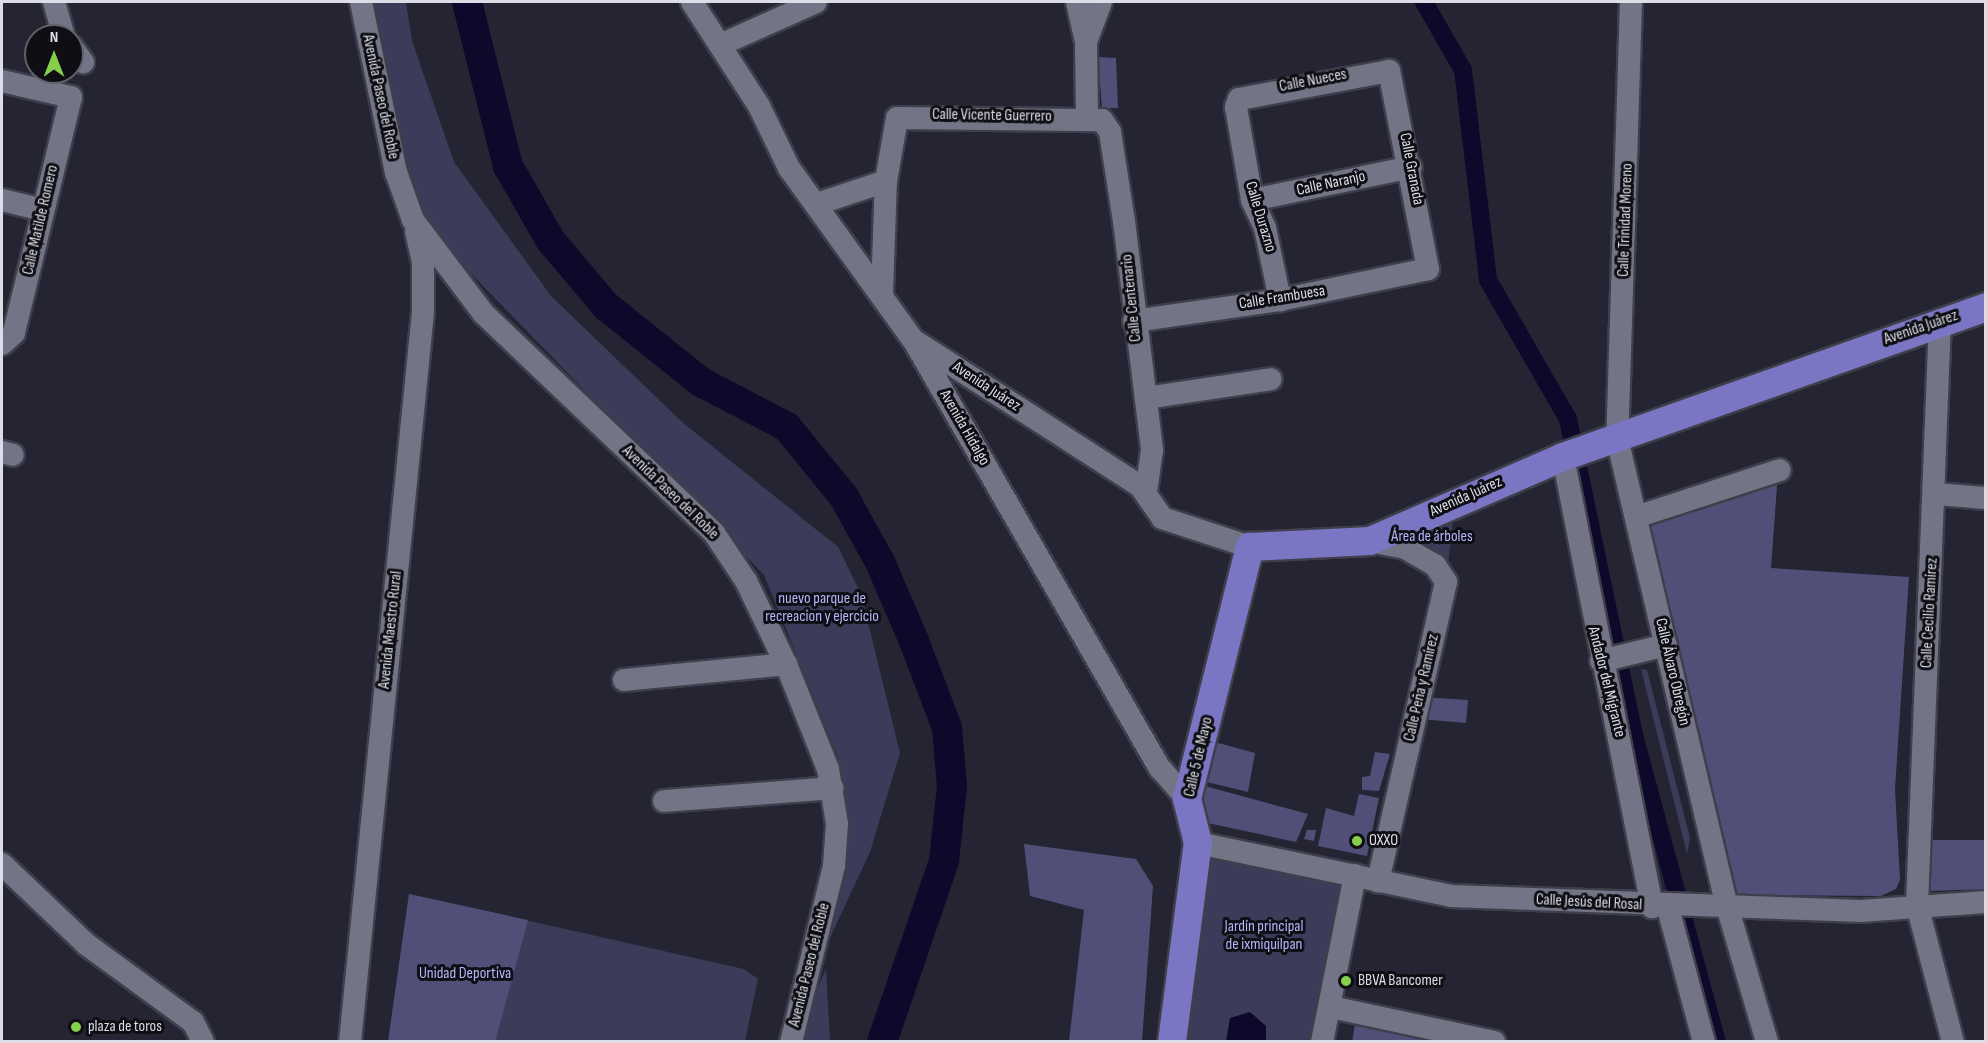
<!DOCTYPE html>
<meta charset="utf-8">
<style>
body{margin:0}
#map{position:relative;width:1987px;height:1043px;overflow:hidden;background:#242432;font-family:"Sofia Sans Condensed",sans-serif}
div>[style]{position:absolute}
.green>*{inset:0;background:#3c3c5a}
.water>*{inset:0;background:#0e082b}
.canal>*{height:18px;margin:-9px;padding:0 9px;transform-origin:9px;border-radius:9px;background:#0e082b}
.river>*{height:30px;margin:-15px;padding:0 15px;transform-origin:15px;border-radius:15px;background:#0e082b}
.building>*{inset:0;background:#4f4f78}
.roads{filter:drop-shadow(2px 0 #3f3f4b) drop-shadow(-2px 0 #3f3f4b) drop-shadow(0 2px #3f3f4b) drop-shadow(0 -2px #3f3f4b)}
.minor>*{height:22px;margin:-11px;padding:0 11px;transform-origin:11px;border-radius:11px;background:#737485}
.major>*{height:28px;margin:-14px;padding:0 14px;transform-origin:14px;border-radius:14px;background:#7b76c3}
.dots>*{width:16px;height:16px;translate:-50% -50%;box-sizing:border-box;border:3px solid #0e0e14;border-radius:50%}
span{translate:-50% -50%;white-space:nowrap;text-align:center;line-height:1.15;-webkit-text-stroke:6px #0e0e14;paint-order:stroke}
.street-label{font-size:16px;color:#dcdde7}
.park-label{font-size:16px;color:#b6b6fb}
.poi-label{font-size:16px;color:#dcdde7}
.left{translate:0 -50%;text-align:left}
.frame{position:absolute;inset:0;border:3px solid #dcdde7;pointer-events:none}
.north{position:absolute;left:24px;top:24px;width:60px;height:60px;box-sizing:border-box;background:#0e0e14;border:2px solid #606168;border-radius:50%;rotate:0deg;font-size:16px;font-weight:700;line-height:24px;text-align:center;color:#dcdde7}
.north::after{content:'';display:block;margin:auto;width:21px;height:27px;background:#86cf4b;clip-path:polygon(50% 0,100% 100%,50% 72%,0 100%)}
</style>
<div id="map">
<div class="green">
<i style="clip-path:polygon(367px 2px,406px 2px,412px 41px,454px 162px,551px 296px,682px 422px,838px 547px,861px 594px,900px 753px,870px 852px,828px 942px,839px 866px,839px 759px,764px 575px,419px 220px)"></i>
<i style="clip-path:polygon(1455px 502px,1446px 582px,1370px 541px)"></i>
<i style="clip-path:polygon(1641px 669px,1647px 670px,1690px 838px,1687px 854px)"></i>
<i style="clip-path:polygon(1198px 843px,1355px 875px,1322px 1041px,1172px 1042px)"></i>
<i style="clip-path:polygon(409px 894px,744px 969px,758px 979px,745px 1041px,388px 1042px)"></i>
<i style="clip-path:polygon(826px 969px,830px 1041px,795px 1041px)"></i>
</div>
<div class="water">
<i style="clip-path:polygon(1250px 1012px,1266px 1026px,1266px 1041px,1226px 1041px,1230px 1018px)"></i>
</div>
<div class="canal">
<i style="left:1424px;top:2px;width:78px;rotate:60.2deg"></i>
<i style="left:1463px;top:70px;width:211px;rotate:83.2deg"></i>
<i style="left:1488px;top:280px;width:160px;rotate:60.1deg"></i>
<i style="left:1568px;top:419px;width:323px;rotate:78.2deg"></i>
<i style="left:1634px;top:735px;width:318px;rotate:74.9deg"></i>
</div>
<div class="river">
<i style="left:467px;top:2px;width:169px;rotate:76deg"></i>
<i style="left:508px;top:166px;width:86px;rotate:60.2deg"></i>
<i style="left:551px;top:241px;width:85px;rotate:49.8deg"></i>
<i style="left:606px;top:306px;width:122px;rotate:38.7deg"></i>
<i style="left:701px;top:382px;width:97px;rotate:27.6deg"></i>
<i style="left:787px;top:427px;width:90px;rotate:50.8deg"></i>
<i style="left:844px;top:497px;width:74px;rotate:61deg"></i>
<i style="left:880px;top:562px;width:86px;rotate:66.7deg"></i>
<i style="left:914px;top:641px;width:93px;rotate:69.2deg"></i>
<i style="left:947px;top:728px;width:58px;rotate:85.1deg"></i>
<i style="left:952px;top:786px;width:75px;rotate:96.1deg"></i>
<i style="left:944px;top:861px;width:191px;rotate:108.9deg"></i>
</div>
<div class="building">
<i style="clip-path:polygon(1098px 57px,1116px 58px,1118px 108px,1102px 108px)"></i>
<i style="clip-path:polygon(1778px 473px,1771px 568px,1909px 577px,1895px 789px,1900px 880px,1896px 889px,1881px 896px,1737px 895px,1733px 890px,1641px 522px)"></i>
<i style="clip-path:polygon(1422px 697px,1468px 700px,1466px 723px,1420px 719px)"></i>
<i style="clip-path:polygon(1211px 741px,1255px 753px,1248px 792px,1203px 781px)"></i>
<i style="clip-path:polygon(1375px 752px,1390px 754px,1379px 791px,1362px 790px,1362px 777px,1370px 776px)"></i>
<i style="clip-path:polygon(1205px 786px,1308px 814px,1296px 842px,1198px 821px)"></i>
<i style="clip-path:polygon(1359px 794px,1379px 798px,1367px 856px,1318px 846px,1326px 808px,1354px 816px)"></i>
<i style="clip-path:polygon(1307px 830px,1316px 830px,1314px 841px,1304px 839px)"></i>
<i style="clip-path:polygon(1930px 840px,1985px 840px,1986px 889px,1929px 891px)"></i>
<i style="clip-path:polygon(1024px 844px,1136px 859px,1153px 886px,1142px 1042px,1069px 1042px,1084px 910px,1030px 896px)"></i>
<i style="clip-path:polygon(409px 894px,528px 920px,495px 1042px,388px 1042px)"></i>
<i style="clip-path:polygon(1355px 1024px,1428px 1041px,1428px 1042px,1352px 1042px)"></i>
</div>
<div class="roads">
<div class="minor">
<i style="left:54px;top:2px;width:35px;rotate:74deg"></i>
<i style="left:361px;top:2px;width:174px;rotate:78.4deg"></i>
<i style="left:396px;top:172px;width:51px;rotate:70.5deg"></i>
<i style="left:413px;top:220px;width:116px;rotate:53deg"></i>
<i style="left:483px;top:313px;width:319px;rotate:43.6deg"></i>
<i style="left:714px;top:533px;width:58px;rotate:56.3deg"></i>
<i style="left:746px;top:581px;width:92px;rotate:64.3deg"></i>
<i style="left:786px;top:664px;width:113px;rotate:68.2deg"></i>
<i style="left:828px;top:769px;width:56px;rotate:80.7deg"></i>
<i style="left:837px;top:824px;width:42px;rotate:94.1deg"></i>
<i style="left:834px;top:866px;width:181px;rotate:103.7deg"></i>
<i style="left:692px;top:2px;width:124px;rotate:57.2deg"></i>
<i style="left:759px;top:106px;width:69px;rotate:64.2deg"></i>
<i style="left:789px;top:168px;width:213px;rotate:54.2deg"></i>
<i style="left:914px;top:341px;width:493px;rotate:60.1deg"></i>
<i style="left:1160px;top:768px;width:41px;rotate:48.9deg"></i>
<i style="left:1077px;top:2px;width:41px;rotate:77.3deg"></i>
<i style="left:1631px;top:2px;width:436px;rotate:91.8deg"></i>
<i style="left:1617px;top:438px;width:481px;rotate:76.8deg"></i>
<i style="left:1727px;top:906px;width:142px;rotate:73.6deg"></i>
<i style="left:720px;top:45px;width:105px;rotate:-24.1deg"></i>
<i style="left:72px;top:47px;width:19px;rotate:54deg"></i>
<i style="left:2px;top:81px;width:71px;rotate:13.1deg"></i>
<i style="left:71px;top:97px;width:243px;rotate:103.6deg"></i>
<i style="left:14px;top:333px;width:16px;rotate:137deg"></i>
<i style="left:1087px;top:117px;width:75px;rotate:-90.8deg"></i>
<i style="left:1086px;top:42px;width:43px;rotate:-69.4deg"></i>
<i style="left:2px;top:200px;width:42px;rotate:13.7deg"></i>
<i style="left:1252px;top:200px;width:162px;rotate:-11.7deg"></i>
<i style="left:817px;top:204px;width:73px;rotate:-18.4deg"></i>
<i style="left:882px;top:293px;width:112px;rotate:-88deg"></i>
<i style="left:886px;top:181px;width:64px;rotate:-80.1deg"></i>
<i style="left:897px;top:118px;width:205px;rotate:0.6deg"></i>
<i style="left:1102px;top:120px;width:14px;rotate:56deg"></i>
<i style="left:1110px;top:132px;width:90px;rotate:81.1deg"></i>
<i style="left:1124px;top:221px;width:231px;rotate:83deg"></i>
<i style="left:1152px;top:450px;width:42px;rotate:98.1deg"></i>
<i style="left:1940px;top:320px;width:585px;rotate:92.25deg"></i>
<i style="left:1917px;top:905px;width:142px;rotate:75.3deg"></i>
<i style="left:1134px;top:321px;width:148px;rotate:-8.2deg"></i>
<i style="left:1280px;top:300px;width:151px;rotate:-11.8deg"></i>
<i style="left:1428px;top:269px;width:202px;rotate:-101.1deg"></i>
<i style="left:1389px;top:71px;width:153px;rotate:169.4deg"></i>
<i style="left:1239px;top:99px;width:9px;rotate:111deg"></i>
<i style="left:1236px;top:107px;width:94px;rotate:80.2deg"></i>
<i style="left:1252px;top:200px;width:31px;rotate:65deg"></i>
<i style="left:1265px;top:228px;width:74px;rotate:78.2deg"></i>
<i style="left:918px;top:343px;width:264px;rotate:32.8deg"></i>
<i style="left:1140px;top:486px;width:39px;rotate:55deg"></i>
<i style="left:1162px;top:518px;width:93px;rotate:18.2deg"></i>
<i style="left:1146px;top:398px;width:126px;rotate:-8.6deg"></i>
<i style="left:2px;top:452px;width:11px;rotate:15deg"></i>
<i style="left:1563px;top:457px;width:459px;rotate:78.8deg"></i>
<i style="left:1937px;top:494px;width:49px;rotate:4.7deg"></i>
<i style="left:1636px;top:517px;width:151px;rotate:-18.1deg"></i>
<i style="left:1370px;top:541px;width:36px;rotate:11deg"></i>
<i style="left:1405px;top:548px;width:34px;rotate:30deg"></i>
<i style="left:1435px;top:565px;width:20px;rotate:57deg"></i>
<i style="left:1446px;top:582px;width:307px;rotate:102.8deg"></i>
<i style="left:1601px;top:661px;width:67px;rotate:-13.8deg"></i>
<i style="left:624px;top:680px;width:163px;rotate:-5.6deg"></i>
<i style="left:664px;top:801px;width:169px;rotate:-4.4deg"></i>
<i style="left:1198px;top:843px;width:258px;rotate:11.8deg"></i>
<i style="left:1451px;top:896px;width:410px;rotate:2.1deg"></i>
<i style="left:1861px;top:911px;width:125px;rotate:-4.1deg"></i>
<i style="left:2px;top:864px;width:116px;rotate:43.6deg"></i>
<i style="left:86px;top:944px;width:132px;rotate:36.1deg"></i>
<i style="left:193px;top:1022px;width:22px;rotate:63deg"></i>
<i style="left:1668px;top:908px;width:139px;rotate:75deg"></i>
<i style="left:1331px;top:1007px;width:167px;rotate:12.1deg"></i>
<i style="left:350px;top:1042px;width:734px;rotate:-84.29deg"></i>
<i style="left:423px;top:312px;width:50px;rotate:-90deg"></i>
<i style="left:423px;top:262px;width:31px;rotate:-103deg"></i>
<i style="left:1322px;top:1042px;width:170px;rotate:-78.8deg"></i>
</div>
<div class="major">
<i style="left:1172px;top:1042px;width:201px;rotate:-82.6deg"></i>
<i style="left:1198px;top:843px;width:45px;rotate:-104deg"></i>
<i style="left:1187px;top:799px;width:260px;rotate:-76deg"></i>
<i style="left:1250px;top:547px;width:120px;rotate:-2.9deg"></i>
<i style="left:1370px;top:541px;width:210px;rotate:-23.5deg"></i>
<i style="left:1563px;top:457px;width:449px;rotate:-19.5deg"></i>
</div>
</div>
<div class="dots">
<i style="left:1357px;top:841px;background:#86cf4b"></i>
<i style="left:1346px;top:981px;background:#86cf4b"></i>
<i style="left:76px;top:1027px;background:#86cf4b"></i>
</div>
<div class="street-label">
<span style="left:1313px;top:81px;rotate:-11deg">Calle Nueces</span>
<span style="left:380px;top:97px;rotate:78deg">Avenida Paseo del Roble</span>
<span style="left:992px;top:116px;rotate:1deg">Calle Vicente Guerrero</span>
<span style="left:1411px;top:169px;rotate:79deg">Calle Granada</span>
<span style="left:1331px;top:184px;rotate:-12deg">Calle Naranjo</span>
<span style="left:1260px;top:217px;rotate:73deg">Calle Durazno</span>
<span style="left:41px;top:220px;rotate:-77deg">Calle Matilde Romero</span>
<span style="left:1626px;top:220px;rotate:-88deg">Calle Trinidad Moreno</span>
<span style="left:1132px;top:298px;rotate:-96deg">Calle Centenario</span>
<span style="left:1282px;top:298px;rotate:-9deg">Calle Frambuesa</span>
<span style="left:1921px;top:328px;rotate:-19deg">Avenida Juárez</span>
<span style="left:986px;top:387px;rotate:33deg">Avenida Juárez</span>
<span style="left:964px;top:428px;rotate:60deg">Avenida Hidalgo</span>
<span style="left:670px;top:493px;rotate:44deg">Avenida Paseo del Roble</span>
<span style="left:1466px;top:497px;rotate:-24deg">Avenida Juárez</span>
<span style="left:1930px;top:613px;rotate:-87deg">Calle Cecilio Ramírez</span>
<span style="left:391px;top:630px;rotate:-84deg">Avenida Maestro Rural</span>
<span style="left:1672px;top:672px;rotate:77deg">Calle Álvaro Obregón</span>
<span style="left:1606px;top:682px;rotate:76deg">Andador del Migrante</span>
<span style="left:1422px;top:688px;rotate:-77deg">Calle Peña y Ramírez</span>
<span style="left:1199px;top:757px;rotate:-77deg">Calle 5 de Mayo</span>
<span style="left:1589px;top:903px;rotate:3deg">Calle Jesús del Rosal</span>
<span style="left:810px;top:965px;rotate:-76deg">Avenida Paseo del Roble</span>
</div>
<div class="park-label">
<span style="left:1432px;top:537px">Área de árboles</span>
<span style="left:822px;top:608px">nuevo parque de<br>recreacion y ejercicio</span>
<span style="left:1264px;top:936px">Jardín principal<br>de ixmiquilpan</span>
<span style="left:465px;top:974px">Unidad Deportiva</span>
</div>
<div class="poi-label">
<span class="left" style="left:1369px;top:841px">OXXO</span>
<span class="left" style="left:1358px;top:981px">BBVA Bancomer</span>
<span class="left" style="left:88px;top:1027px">plaza de toros</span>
</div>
<div class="frame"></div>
<div class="north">N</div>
</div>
